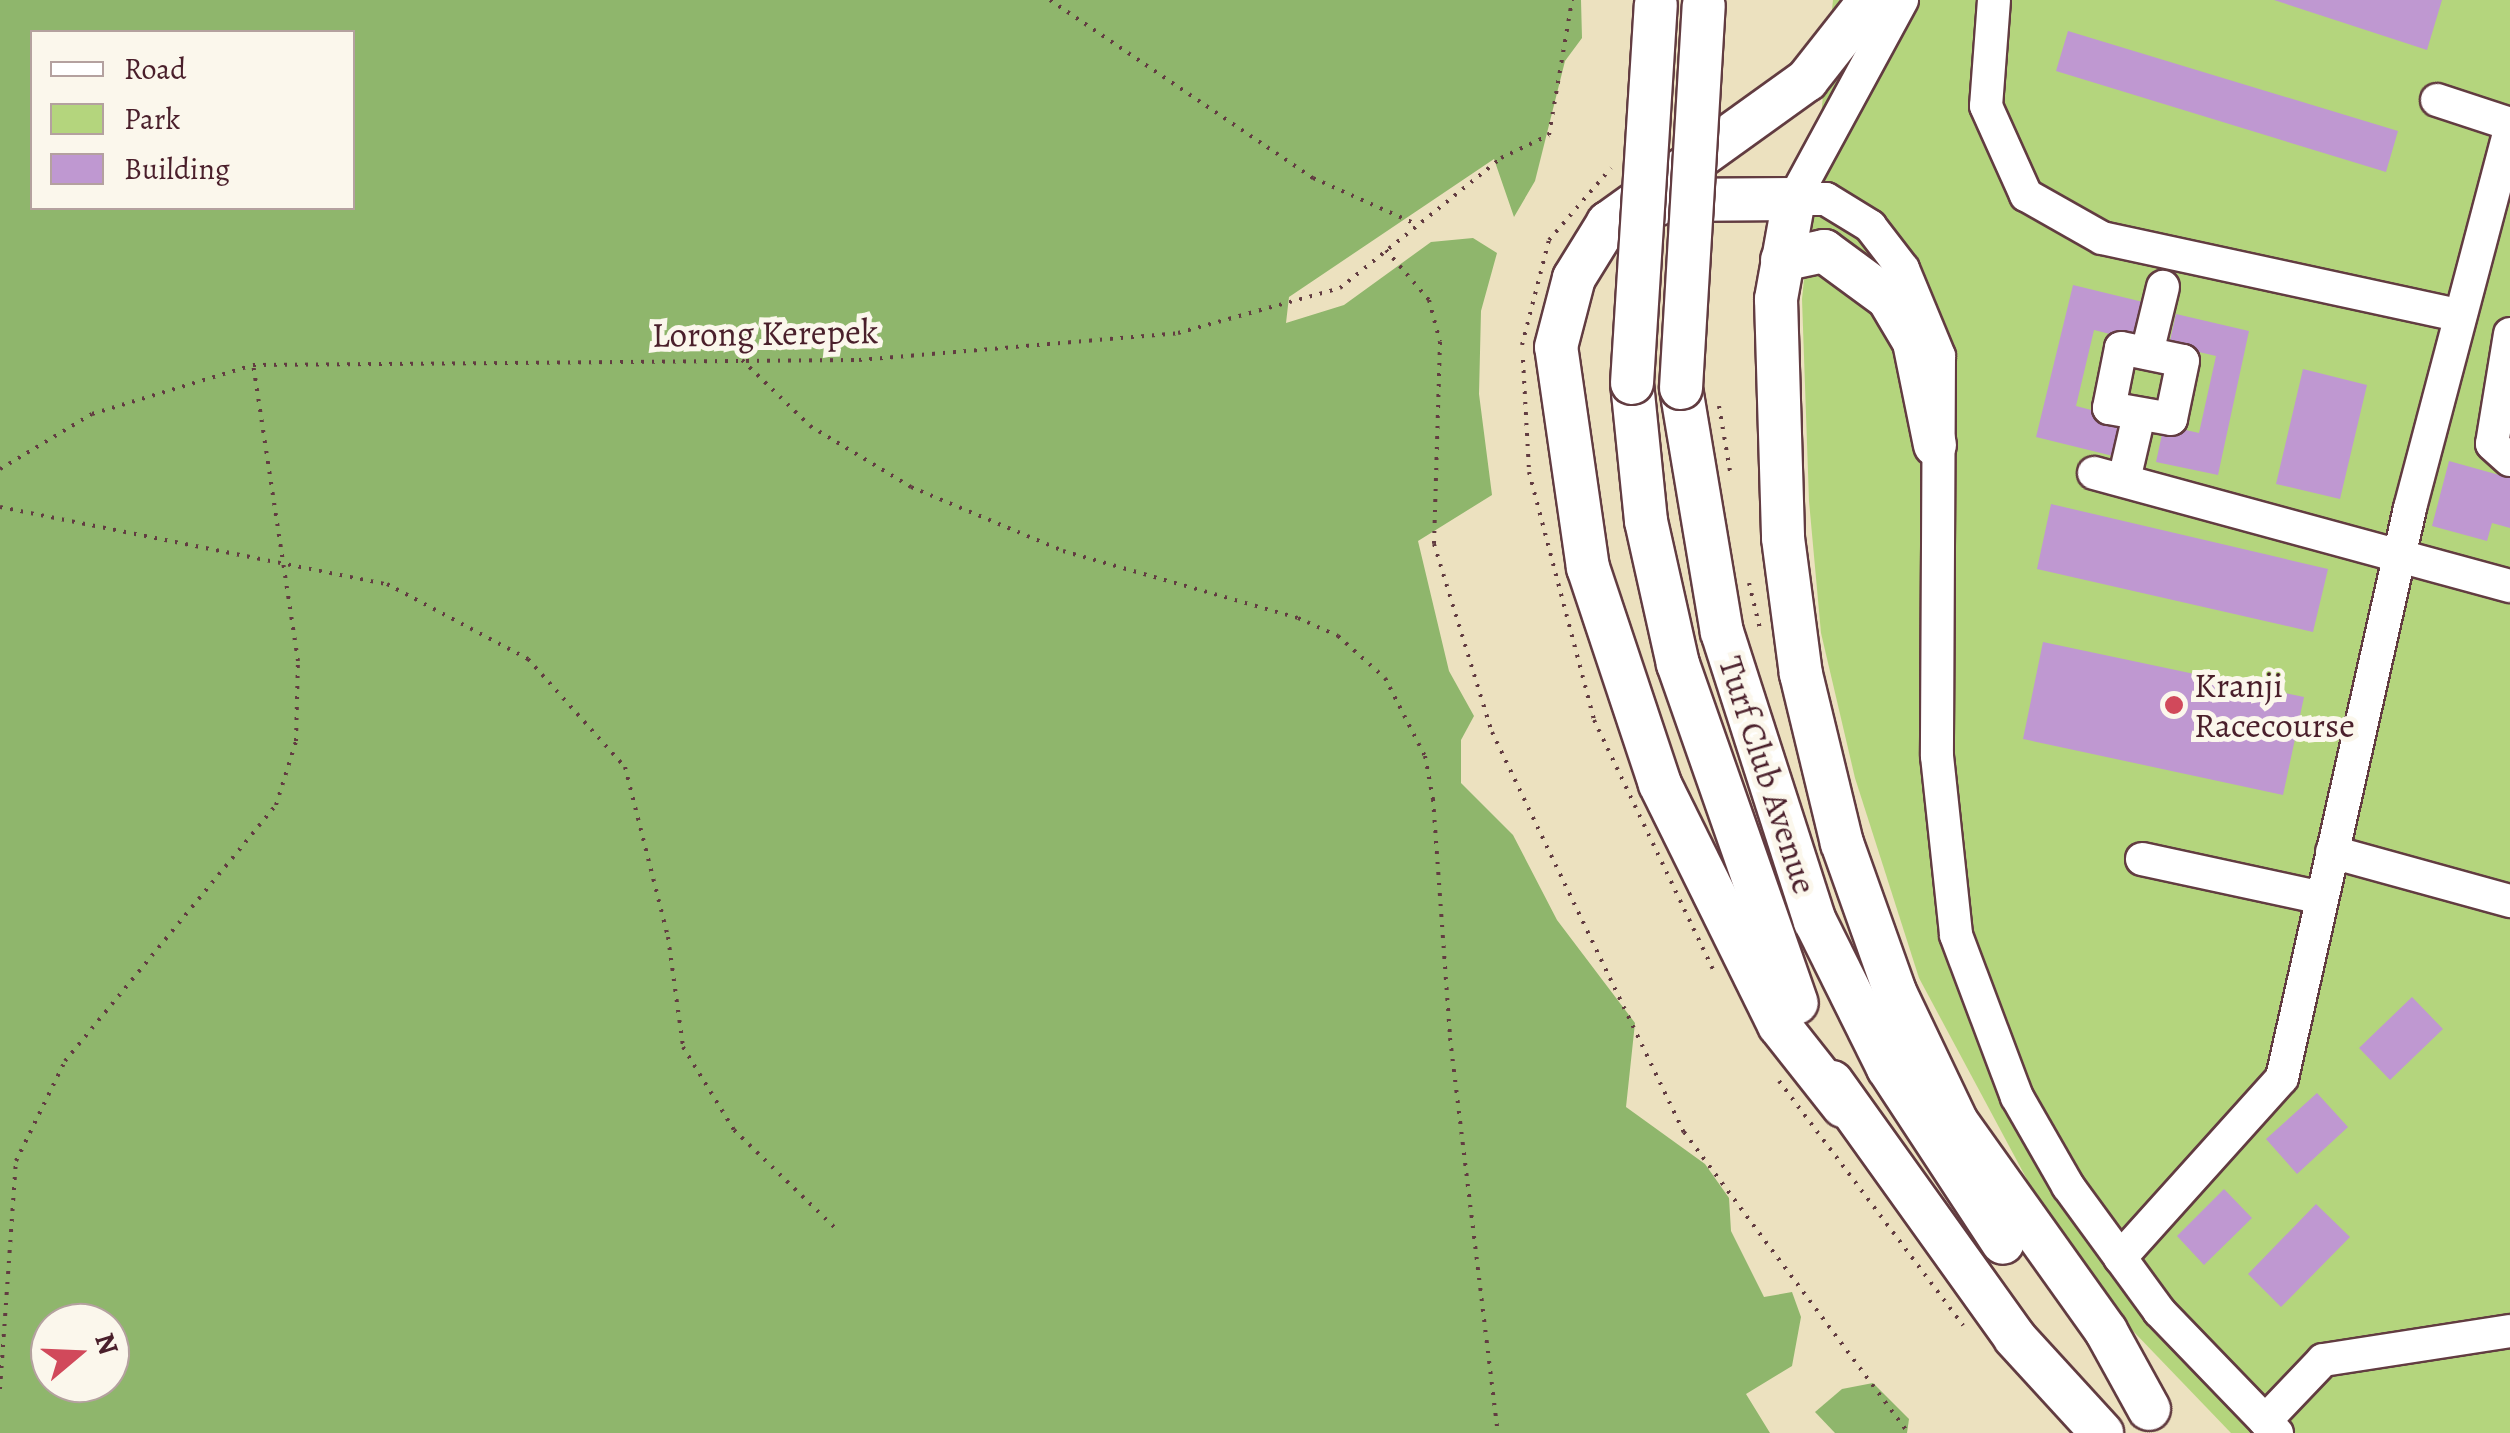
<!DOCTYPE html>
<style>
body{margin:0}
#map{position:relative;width:2510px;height:1433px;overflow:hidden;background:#ece1bf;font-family:Alegreya,serif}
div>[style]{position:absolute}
.green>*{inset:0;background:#b4d57d}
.forest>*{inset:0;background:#8fb66c}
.building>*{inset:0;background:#bf98d1}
.path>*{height:4px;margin-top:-2px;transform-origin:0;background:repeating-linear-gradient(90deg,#623c41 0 2.5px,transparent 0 10.5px)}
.roads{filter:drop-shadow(2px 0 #623c41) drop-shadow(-2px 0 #623c41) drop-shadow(0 2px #623c41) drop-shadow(0 -2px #623c41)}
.minor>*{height:32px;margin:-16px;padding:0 16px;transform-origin:16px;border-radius:16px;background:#fff}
.major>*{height:42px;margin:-21px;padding:0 21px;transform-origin:21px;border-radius:21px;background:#fff}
.bridges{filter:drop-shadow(2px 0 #623c41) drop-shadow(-2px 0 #623c41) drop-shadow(0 2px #623c41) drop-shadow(0 -2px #623c41)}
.major-bridge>*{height:42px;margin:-21px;padding:0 21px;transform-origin:21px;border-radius:21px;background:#fff}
.dots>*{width:28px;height:28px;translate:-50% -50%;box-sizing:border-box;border:5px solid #fbf7ec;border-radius:50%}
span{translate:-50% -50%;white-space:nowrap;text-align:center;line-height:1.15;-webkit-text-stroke:10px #fbf7ec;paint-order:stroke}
.street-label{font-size:35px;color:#4a1f2b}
.poi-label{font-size:35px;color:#4a1f2b}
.left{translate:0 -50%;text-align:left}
.legend{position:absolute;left:30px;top:30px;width:325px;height:180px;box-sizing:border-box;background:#fbf7ec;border:2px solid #b4a19f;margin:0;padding:12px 18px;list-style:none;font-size:30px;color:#4a1f2b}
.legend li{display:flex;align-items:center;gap:20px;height:50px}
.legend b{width:50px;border:2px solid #b4a19f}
.north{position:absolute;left:30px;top:1303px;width:100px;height:100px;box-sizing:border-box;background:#fbf7ec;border:2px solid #b4a19f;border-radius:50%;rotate:71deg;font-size:28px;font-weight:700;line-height:40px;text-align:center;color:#4a1f2b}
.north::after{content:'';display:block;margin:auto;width:35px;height:45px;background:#d1495b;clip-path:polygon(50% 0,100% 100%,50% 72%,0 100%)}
</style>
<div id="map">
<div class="green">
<i style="clip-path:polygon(1833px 0,2510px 0,2510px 1433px,2231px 1433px,2132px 1330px,2037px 1198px,1919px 978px,1855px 778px,1821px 633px,1809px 501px,1802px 299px)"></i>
</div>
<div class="forest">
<i style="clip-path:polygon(evenodd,0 0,1581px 0,1582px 38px,1565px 61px,1535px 181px,1514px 217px,1494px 159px,1289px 297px,1286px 323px,1344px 305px,1431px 242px,1473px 238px,1497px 253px,1481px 311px,1479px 394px,1492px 495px,1418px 541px,1449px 671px,1474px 716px,1461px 740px,1461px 783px,1513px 835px,1557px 920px,1635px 1023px,1626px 1107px,1705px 1164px,1729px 1198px,1731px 1231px,1764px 1297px,1792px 1292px,1801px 1317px,1792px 1366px,1746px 1394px,1770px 1433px,0 1433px,0 0,32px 32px,352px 32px,352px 208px,32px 208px,32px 32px,0 0,50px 1323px,110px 1323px,110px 1383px,50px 1383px,50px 1323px)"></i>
<i style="clip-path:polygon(1873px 1383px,1909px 1419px,1907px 1433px,1835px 1433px,1815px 1412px,1842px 1389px)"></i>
</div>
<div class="building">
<i style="clip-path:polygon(2274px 0,2442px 0,2427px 50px)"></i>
<i style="clip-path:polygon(2068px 31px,2398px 131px,2386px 172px,2056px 71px)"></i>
<i style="clip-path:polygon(2073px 285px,2143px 302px,2134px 340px,2094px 330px,2076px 406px,2122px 418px,2113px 456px,2036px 437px)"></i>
<i style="clip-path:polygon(2176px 314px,2249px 331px,2218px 475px,2156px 462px,2164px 425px,2199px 433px,2216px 356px,2169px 345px)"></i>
<i style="clip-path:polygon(2303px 369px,2367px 385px,2340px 499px,2276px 484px)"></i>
<i style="clip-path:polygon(2449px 461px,2510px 478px,2510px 528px,2492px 523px,2487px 541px,2432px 526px)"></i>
<i style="clip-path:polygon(2051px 504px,2328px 569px,2313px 632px,2037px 569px)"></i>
<i style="clip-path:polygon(2043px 642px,2304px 697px,2283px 795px,2023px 739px)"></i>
<i style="clip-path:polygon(2412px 997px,2443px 1029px,2390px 1080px,2359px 1048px)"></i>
<i style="clip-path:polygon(2317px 1093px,2348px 1127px,2297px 1174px,2266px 1139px)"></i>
<i style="clip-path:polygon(2224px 1189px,2252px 1218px,2204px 1265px,2177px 1236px)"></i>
<i style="clip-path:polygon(2316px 1204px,2350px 1237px,2281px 1307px,2248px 1274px)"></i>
</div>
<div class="path">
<i style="left:1050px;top:0;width:318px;rotate:34.1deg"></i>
<i style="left:1313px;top:178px;width:113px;rotate:24.1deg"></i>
<i style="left:1386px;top:250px;width:66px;rotate:49.3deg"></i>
<i style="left:1429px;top:300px;width:43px;rotate:75.3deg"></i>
<i style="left:1440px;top:342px;width:202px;rotate:91.7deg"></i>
<i style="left:1434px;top:544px;width:197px;rotate:72.9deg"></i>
<i style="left:1492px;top:732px;width:444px;rotate:64.4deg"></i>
<i style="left:1684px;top:1132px;width:375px;rotate:53.3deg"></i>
<i style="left:1522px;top:345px;width:108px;rotate:-75.6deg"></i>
<i style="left:1549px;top:240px;width:95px;rotate:-49.3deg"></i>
<i style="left:742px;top:360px;width:95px;rotate:44.1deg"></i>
<i style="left:810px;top:426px;width:118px;rotate:31.1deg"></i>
<i style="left:911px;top:487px;width:165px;rotate:22.8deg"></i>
<i style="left:1063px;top:551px;width:244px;rotate:15.9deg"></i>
<i style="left:1298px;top:618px;width:44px;rotate:24.2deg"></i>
<i style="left:1338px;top:636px;width:63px;rotate:41.8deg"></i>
<i style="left:1385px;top:678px;width:88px;rotate:62.9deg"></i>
<i style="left:1425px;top:756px;width:44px;rotate:79.5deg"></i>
<i style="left:1433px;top:799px;width:240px;rotate:85.9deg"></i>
<i style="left:1450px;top:1038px;width:398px;rotate:83.1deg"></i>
<i style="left:1523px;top:360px;width:112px;rotate:86.9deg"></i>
<i style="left:1529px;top:472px;width:256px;rotate:75.3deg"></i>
<i style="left:1594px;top:720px;width:276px;rotate:64.5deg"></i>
<i style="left:1719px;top:406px;width:66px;rotate:80.4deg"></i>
<i style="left:0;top:469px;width:107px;rotate:-30.9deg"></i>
<i style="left:92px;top:414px;width:168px;rotate:-16.9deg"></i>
<i style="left:253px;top:365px;width:606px;rotate:-0.47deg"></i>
<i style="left:859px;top:360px;width:320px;rotate:-4.8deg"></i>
<i style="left:1178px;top:333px;width:168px;rotate:-15.5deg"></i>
<i style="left:1340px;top:288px;width:207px;rotate:-38.9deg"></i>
<i style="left:1501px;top:158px;width:53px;rotate:-25.6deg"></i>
<i style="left:1549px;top:135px;width:137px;rotate:-80.3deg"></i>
<i style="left:0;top:507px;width:395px;rotate:11.3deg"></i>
<i style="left:387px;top:584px;width:160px;rotate:28deg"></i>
<i style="left:528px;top:659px;width:145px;rotate:48.1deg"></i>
<i style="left:625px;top:767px;width:175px;rotate:75.8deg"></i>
<i style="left:668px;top:937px;width:111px;rotate:82.2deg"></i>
<i style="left:683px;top:1047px;width:97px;rotate:58.4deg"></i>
<i style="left:734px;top:1130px;width:141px;rotate:44.1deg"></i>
<i style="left:1749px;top:583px;width:51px;rotate:76.5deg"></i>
<i style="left:1779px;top:1081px;width:306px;rotate:53deg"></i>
<i style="left:0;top:1389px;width:229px;rotate:-86deg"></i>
<i style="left:16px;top:1161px;width:111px;rotate:-63.9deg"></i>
<i style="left:65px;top:1061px;width:332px;rotate:-50.5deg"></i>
<i style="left:276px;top:805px;width:67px;rotate:-72.6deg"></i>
<i style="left:296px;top:741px;width:80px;rotate:-88.6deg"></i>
<i style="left:298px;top:661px;width:299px;rotate:-98.6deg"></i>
</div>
<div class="roads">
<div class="minor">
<i style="left:1902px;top:0;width:226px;rotate:118.5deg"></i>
<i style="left:1794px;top:199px;width:32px"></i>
<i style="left:1826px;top:199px;width:52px;rotate:31.5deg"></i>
<i style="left:1870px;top:226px;width:54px;rotate:52.5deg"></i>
<i style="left:1903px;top:269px;width:94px;rotate:67.5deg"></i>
<i style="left:1939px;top:356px;width:400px;rotate:90.3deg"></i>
<i style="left:1937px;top:756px;width:180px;rotate:83.9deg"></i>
<i style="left:1956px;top:935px;width:173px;rotate:69.4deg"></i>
<i style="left:2017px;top:1097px;width:103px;rotate:60.2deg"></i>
<i style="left:2068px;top:1186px;width:155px;rotate:53.9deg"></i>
<i style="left:2159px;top:1311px;width:170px;rotate:46deg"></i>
<i style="left:1994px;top:0;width:106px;rotate:94.3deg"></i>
<i style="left:1986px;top:106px;width:98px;rotate:65.8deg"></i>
<i style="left:2026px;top:195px;width:87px;rotate:29.5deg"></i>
<i style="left:2102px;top:238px;width:365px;rotate:12.2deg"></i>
<i style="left:2437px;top:100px;width:77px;rotate:18.2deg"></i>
<i style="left:2510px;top:334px;width:111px;rotate:99.3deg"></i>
<i style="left:2492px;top:444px;width:24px;rotate:42deg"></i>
<i style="left:2121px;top:348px;width:63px;rotate:11.8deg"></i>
<i style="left:2183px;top:361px;width:59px;rotate:101.7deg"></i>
<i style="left:2171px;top:419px;width:63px;rotate:-169.9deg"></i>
<i style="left:2109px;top:408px;width:61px;rotate:-78.7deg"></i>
<i style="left:2147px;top:353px;width:68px;rotate:-76.4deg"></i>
<i style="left:2094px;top:473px;width:431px;rotate:15.2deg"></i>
<i style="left:2124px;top:480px;width:67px;rotate:-77deg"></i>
<i style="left:2332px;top:852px;width:185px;rotate:15.4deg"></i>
<i style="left:2142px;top:859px;width:184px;rotate:12.2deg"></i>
<i style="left:2120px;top:1258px;width:242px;rotate:-48deg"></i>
<i style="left:2282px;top:1078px;width:584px;rotate:-77.34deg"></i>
<i style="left:2410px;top:508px;width:391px;rotate:-75.2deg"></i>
<i style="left:2265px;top:1421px;width:84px;rotate:-46.4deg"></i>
<i style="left:2323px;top:1360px;width:189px;rotate:-8.8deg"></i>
</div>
<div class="major">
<i style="left:1608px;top:223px;width:65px;rotate:-20.7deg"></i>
<i style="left:1669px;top:200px;width:125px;rotate:-0.5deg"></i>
<i style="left:1794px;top:199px;width:102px;rotate:100.2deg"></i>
<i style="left:1776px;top:299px;width:239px;rotate:88.3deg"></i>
<i style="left:1783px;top:538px;width:137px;rotate:82.5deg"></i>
<i style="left:1801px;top:674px;width:174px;rotate:76.4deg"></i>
<i style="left:1842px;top:843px;width:158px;rotate:70.4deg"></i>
<i style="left:1895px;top:992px;width:144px;rotate:64.5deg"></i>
<i style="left:1957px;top:1122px;width:257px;rotate:54.5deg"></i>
<i style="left:2106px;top:1331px;width:89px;rotate:61.1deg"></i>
<i style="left:1782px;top:260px;width:43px;rotate:-12.1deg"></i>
<i style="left:1824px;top:251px;width:79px;rotate:36.3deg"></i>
<i style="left:1888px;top:298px;width:51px;rotate:59.4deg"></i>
<i style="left:1914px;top:342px;width:105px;rotate:78.5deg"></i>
<i style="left:1632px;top:383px;width:139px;rotate:84.2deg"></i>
<i style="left:1646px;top:521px;width:147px;rotate:77.4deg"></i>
<i style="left:1678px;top:664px;width:359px;rotate:70.7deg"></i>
<i style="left:1681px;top:388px;width:247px;rotate:80.5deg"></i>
<i style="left:1722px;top:632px;width:304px;rotate:72.2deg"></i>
<i style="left:1815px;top:921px;width:164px;rotate:63.6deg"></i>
<i style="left:1888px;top:1068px;width:209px;rotate:56.7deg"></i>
<i style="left:1832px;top:1082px;width:315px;rotate:54.4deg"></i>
<i style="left:2015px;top:1338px;width:129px;rotate:47.5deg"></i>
<i style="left:1843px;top:1106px;width:103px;rotate:-128.3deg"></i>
<i style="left:1779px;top:1025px;width:269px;rotate:-116.3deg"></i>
<i style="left:1660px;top:784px;width:228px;rotate:-108.4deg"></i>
<i style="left:1588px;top:568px;width:223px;rotate:-98.2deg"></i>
<i style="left:1556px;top:347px;width:71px;rotate:-75.4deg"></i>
<i style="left:1574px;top:278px;width:65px;rotate:-58.3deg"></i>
<i style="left:1608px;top:223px;width:245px;rotate:-35.7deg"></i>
<i style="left:1807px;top:80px;width:102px;rotate:-51.8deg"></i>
</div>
</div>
<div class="bridges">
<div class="major-bridge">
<i style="left:1632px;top:383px;width:379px;rotate:-86.4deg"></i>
<i style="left:1681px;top:388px;width:383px;rotate:-86.6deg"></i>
</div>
</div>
<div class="dots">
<i style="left:2174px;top:705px;background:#d1495b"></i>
</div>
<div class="street-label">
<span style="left:765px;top:333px;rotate:-1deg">Lorong Kerepek</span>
<span style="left:1768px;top:775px;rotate:72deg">Turf Club Avenue</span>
</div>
<div class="poi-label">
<span class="left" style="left:2194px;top:705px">Kranji<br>Racecourse</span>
</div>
<ul class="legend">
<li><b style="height:12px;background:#fff"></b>Road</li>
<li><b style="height:28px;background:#b4d57d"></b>Park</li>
<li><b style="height:28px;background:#bf98d1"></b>Building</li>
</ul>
<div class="north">N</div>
</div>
